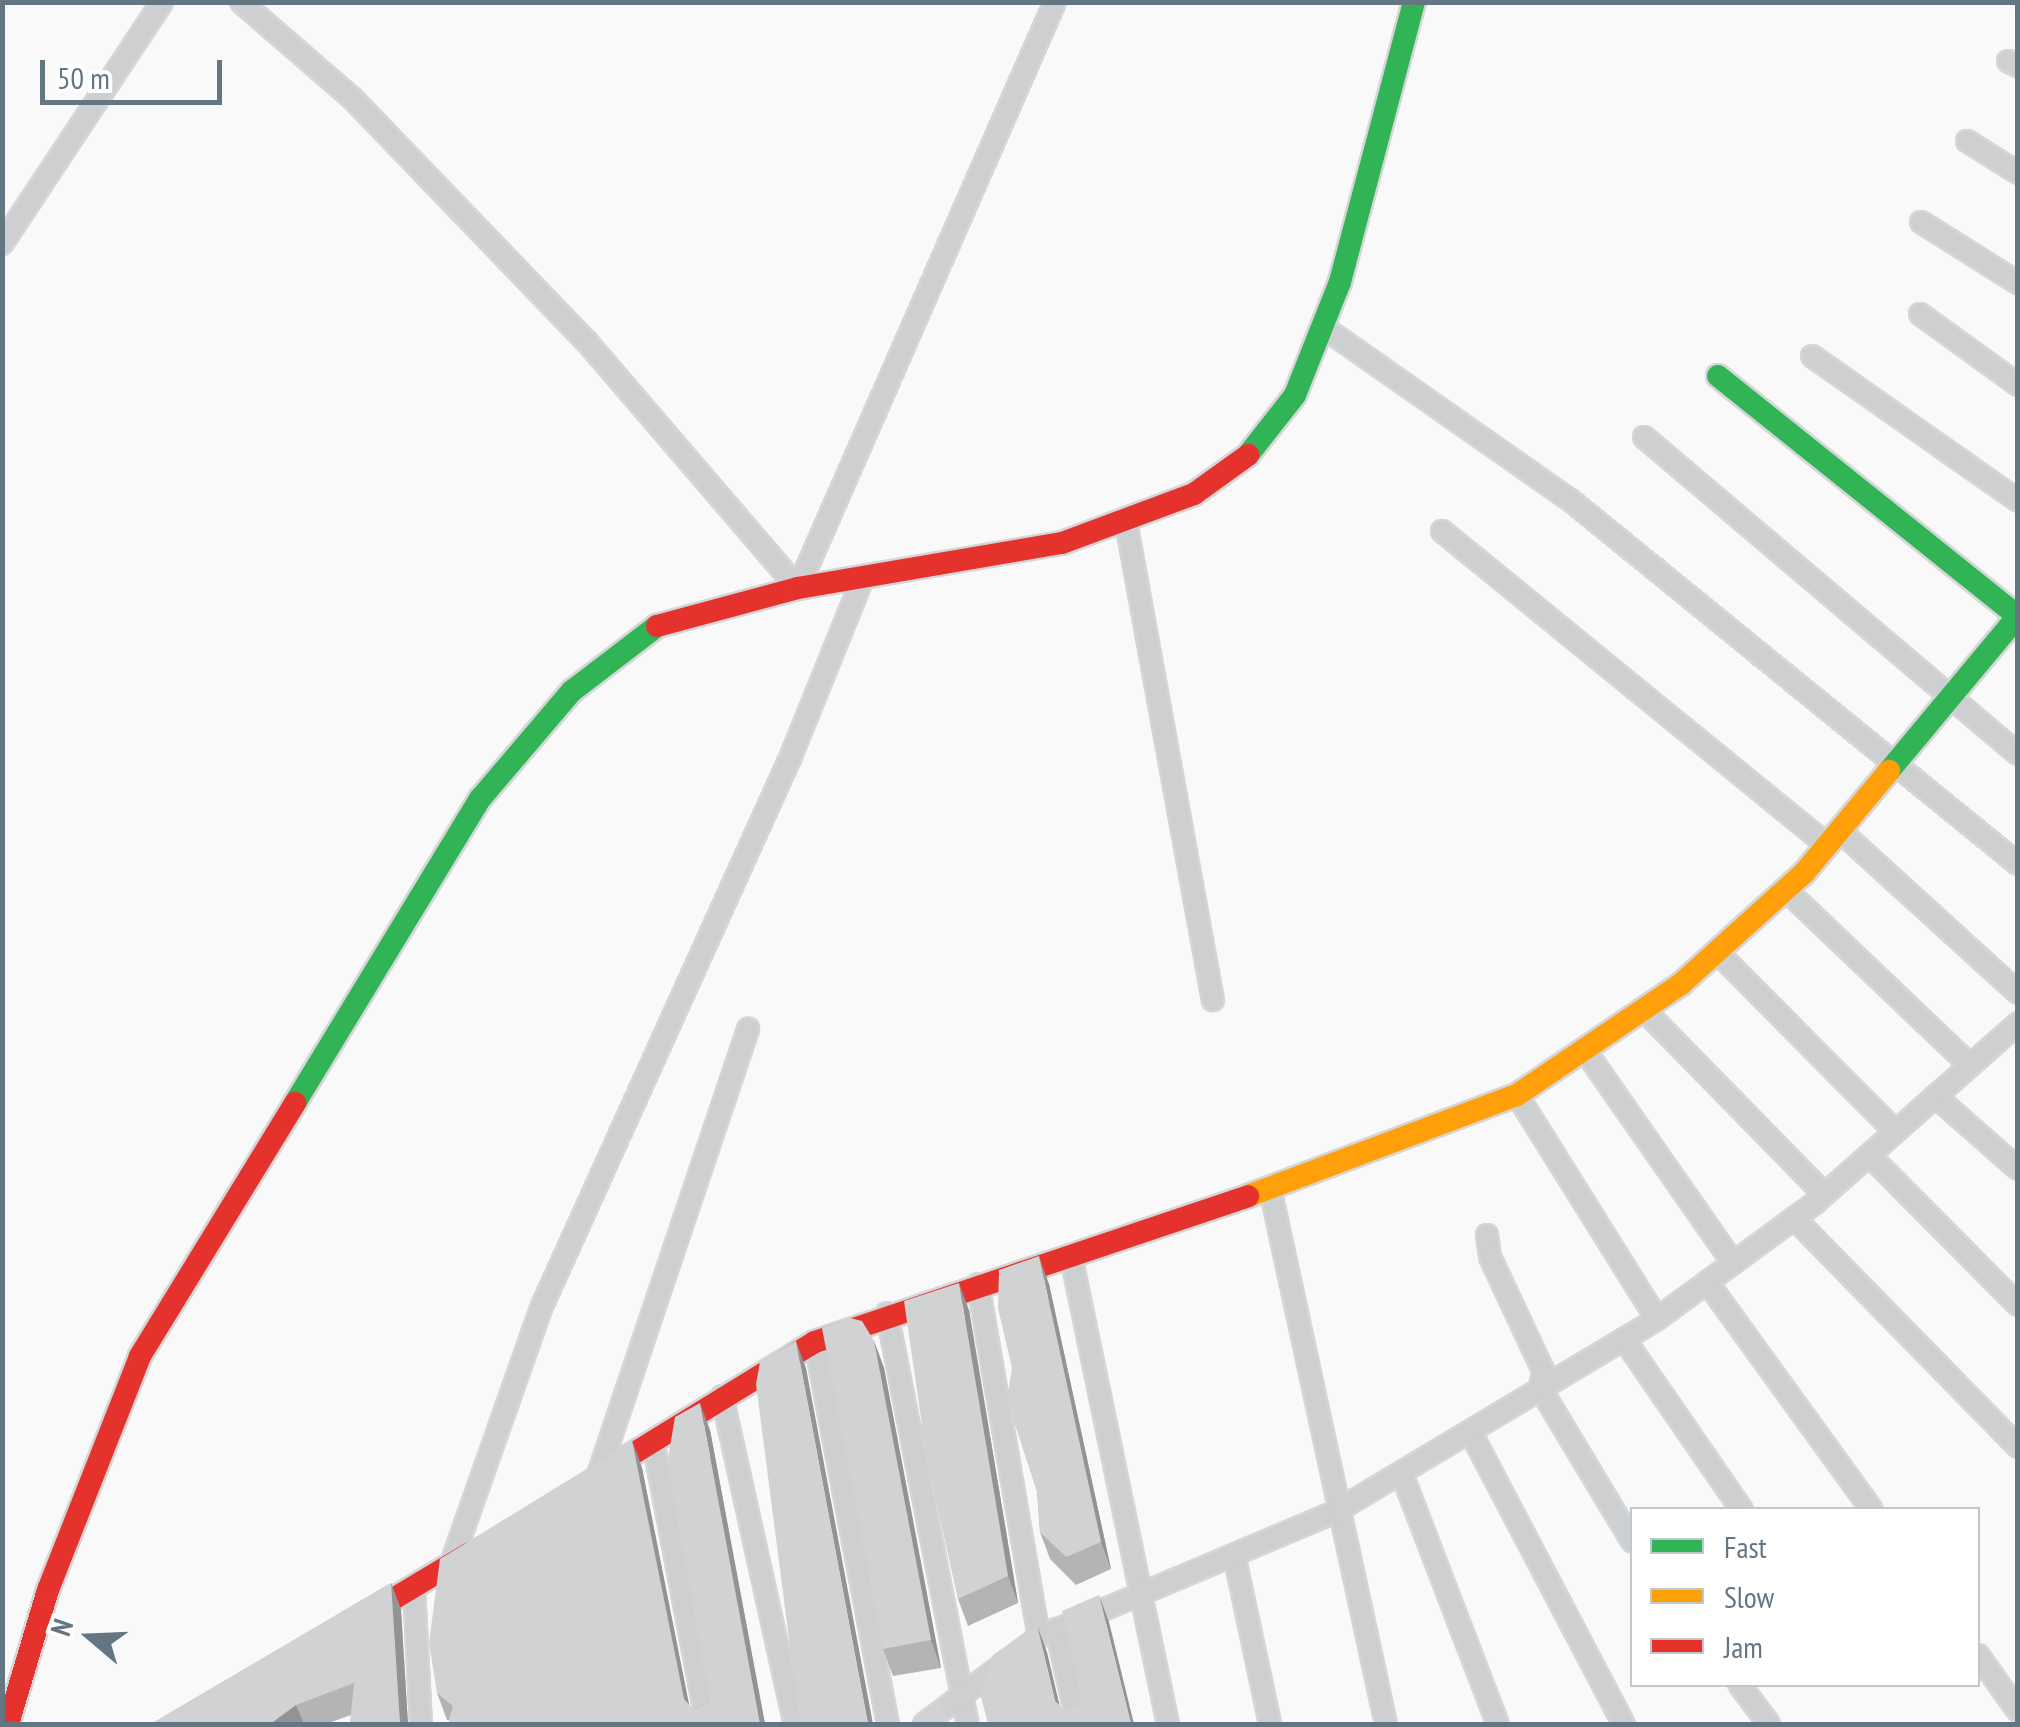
<!DOCTYPE html>
<style>
body{margin:0}
#map{position:relative;width:2020px;height:1727px;overflow:hidden;background:#f9f9f9;font-family:"PT Sans Narrow",sans-serif}
div>[style]{position:absolute}
.roads{filter:drop-shadow(2px 0 #d5d6d7) drop-shadow(-2px 0 #d5d6d7) drop-shadow(0 2px #d5d6d7) drop-shadow(0 -2px #d5d6d7)}
.street>*{height:20px;margin:-10px;padding:0 10px;transform-origin:10px;border-radius:10px;background:#cecfd0}
.fast>*{height:22px;margin:-11px;padding:0 11px;transform-origin:11px;border-radius:11px;background:#30b455}
.slow>*{height:22px;margin:-11px;padding:0 11px;transform-origin:11px;border-radius:11px;background:#ff9f0a}
.jam>*{height:22px;margin:-11px;padding:0 11px;transform-origin:11px;border-radius:11px;background:#e5322d}
.wall>*{inset:0;background:#b3b5b5}
.shaded-wall>*{inset:0;background:#929394}
.building>*{inset:0;background:#d0d2d3}
span{translate:-50% -50%;white-space:nowrap;text-align:center;line-height:1.15;-webkit-text-stroke:10px #fff;paint-order:stroke}
.frame{position:absolute;inset:0;border:5px solid #657683;pointer-events:none}
.legend{position:absolute;left:1630px;top:1507px;width:350px;height:180px;box-sizing:border-box;background:#fff;border:2px solid #c1c8cd;margin:0;padding:12px 18px;list-style:none;font-size:30px;color:#657683}
.legend li{display:flex;align-items:center;gap:20px;height:50px}
.legend b{width:50px;border:2px solid #c1c8cd}
.north{position:absolute;left:40px;top:1587px;width:100px;height:100px;-webkit-text-stroke:8px #fff;paint-order:stroke;rotate:289deg;font-size:28px;font-weight:700;line-height:40px;text-align:center;color:#657683}
.north::after{content:'';display:block;margin:auto;width:35px;height:45px;background:#657683;clip-path:polygon(50% 0,100% 100%,50% 72%,0 100%)}
.scale{position:absolute;left:40px;top:60px;width:182px;height:45px;box-sizing:border-box;border:5px solid #657683;border-top:0;padding-left:12px;font-size:30px;line-height:35px;white-space:nowrap;color:#657683;-webkit-text-stroke:8px #fff;paint-order:stroke}
</style>
<div id="map">
<div class="roads">
<div class="street">
<i style="left:241px;top:2px;width:147px;rotate:40.9deg"></i>
<i style="left:352px;top:98px;width:339px;rotate:46.1deg"></i>
<i style="left:587px;top:342px;width:324px;rotate:49.4deg"></i>
<i style="left:798px;top:588px;width:640px;rotate:-66.32deg"></i>
<i style="left:2008px;top:61px;width:11px;rotate:27deg"></i>
<i style="left:1967px;top:141px;width:60px;rotate:32.1deg"></i>
<i style="left:1921px;top:222px;width:115px;rotate:32.2deg"></i>
<i style="left:2px;top:244px;width:290px;rotate:-56.5deg"></i>
<i style="left:1920px;top:314px;width:121px;rotate:35.9deg"></i>
<i style="left:1323px;top:327px;width:300px;rotate:35deg"></i>
<i style="left:1569px;top:499px;width:579px;rotate:39.11deg"></i>
<i style="left:1812px;top:356px;width:252px;rotate:35.1deg"></i>
<i style="left:1644px;top:437px;width:490px;rotate:40.3deg"></i>
<i style="left:1126px;top:522px;width:486px;rotate:79.7deg"></i>
<i style="left:1442px;top:531px;width:497px;rotate:39.2deg"></i>
<i style="left:1839px;top:830px;width:242px;rotate:42.3deg"></i>
<i style="left:1786px;top:890px;width:254px;rotate:43.6deg"></i>
<i style="left:1718px;top:953px;width:251px;rotate:45.2deg"></i>
<i style="left:1645px;top:1011px;width:256px;rotate:45.6deg"></i>
<i style="left:1586px;top:1052px;width:257px;rotate:55.1deg"></i>
<i style="left:1517px;top:1095px;width:264px;rotate:58deg"></i>
<i style="left:1935px;top:1096px;width:111px;rotate:41.3deg"></i>
<i style="left:1869px;top:1155px;width:211px;rotate:45.2deg"></i>
<i style="left:1270px;top:1188px;width:548px;rotate:77.79deg"></i>
<i style="left:1794px;top:1218px;width:320px;rotate:45.6deg"></i>
<i style="left:1487px;top:1235px;width:22px;rotate:82deg"></i>
<i style="left:1490px;top:1257px;width:125px;rotate:64.9deg"></i>
<i style="left:1543px;top:1370px;width:18px;rotate:99deg"></i>
<i style="left:1540px;top:1388px;width:179px;rotate:59deg"></i>
<i style="left:1071px;top:1256px;width:478px;rotate:78.3deg"></i>
<i style="left:1707px;top:1282px;width:281px;rotate:54.1deg"></i>
<i style="left:978px;top:1284px;width:358px;rotate:80.2deg"></i>
<i style="left:887px;top:1313px;width:419px;rotate:78.9deg"></i>
<i style="left:1624px;top:1339px;width:208px;rotate:55.4deg"></i>
<i style="left:815px;top:1342px;width:389px;rotate:79.2deg"></i>
<i style="left:722px;top:1396px;width:336px;rotate:77.5deg"></i>
<i style="left:1472px;top:1435px;width:327px;rotate:62.3deg"></i>
<i style="left:653px;top:1441px;width:288px;rotate:79.2deg"></i>
<i style="left:598px;top:1475px;width:471px;rotate:-71.4deg"></i>
<i style="left:1403px;top:1477px;width:265px;rotate:69deg"></i>
<i style="left:1235px;top:1559px;width:169px;rotate:78deg"></i>
<i style="left:451px;top:1564px;width:274px;rotate:-70.6deg"></i>
<i style="left:542px;top:1306px;width:604px;rotate:-65.64deg"></i>
<i style="left:791px;top:756px;width:190px;rotate:-68deg"></i>
<i style="left:414px;top:1588px;width:136px;rotate:87.1deg"></i>
<i style="left:1056px;top:1629px;width:98px;rotate:77deg"></i>
<i style="left:1978px;top:1655px;width:69px;rotate:54.5deg"></i>
<i style="left:1739px;top:1684px;width:50px;rotate:53.1deg"></i>
<i style="left:924px;top:1724px;width:144px;rotate:-37.1deg"></i>
<i style="left:1039px;top:1637px;width:321px;rotate:-22.9deg"></i>
<i style="left:1335px;top:1512px;width:375px;rotate:-30.9deg"></i>
<i style="left:1657px;top:1319px;width:197px;rotate:-36.3deg"></i>
<i style="left:1816px;top:1202px;width:270px;rotate:-41.5deg"></i>
</div>
<div class="fast">
<i style="left:1718px;top:376px;width:384px;rotate:38.7deg"></i>
<i style="left:2018px;top:616px;width:202px;rotate:129.8deg"></i>
<i style="left:1248px;top:455px;width:76px;rotate:-51.9deg"></i>
<i style="left:1295px;top:395px;width:122px;rotate:-68.3deg"></i>
<i style="left:1340px;top:282px;width:290px;rotate:-75.2deg"></i>
<i style="left:295px;top:1103px;width:356px;rotate:-58.7deg"></i>
<i style="left:480px;top:799px;width:142px;rotate:-49.6deg"></i>
<i style="left:572px;top:691px;width:107px;rotate:-37.4deg"></i>
</div>
<div class="slow">
<i style="left:1248px;top:1196px;width:287px;rotate:-20.6deg"></i>
<i style="left:1517px;top:1095px;width:198px;rotate:-34.1deg"></i>
<i style="left:1681px;top:984px;width:166px;rotate:-42.1deg"></i>
<i style="left:1804px;top:873px;width:133px;rotate:-50.2deg"></i>
</div>
<div class="jam">
<i style="left:657px;top:626px;width:146px;rotate:-15.1deg"></i>
<i style="left:798px;top:588px;width:268px;rotate:-9.7deg"></i>
<i style="left:1062px;top:543px;width:141px;rotate:-20.4deg"></i>
<i style="left:1194px;top:494px;width:67px;rotate:-35.8deg"></i>
<i style="left:605px;top:1471px;width:246px;rotate:-31.6deg"></i>
<i style="left:815px;top:1342px;width:457px;rotate:-18.6deg"></i>
<i style="left:365px;top:1616px;width:122px;rotate:-31deg"></i>
<i style="left:8px;top:1724px;width:140px;rotate:-73.4deg"></i>
<i style="left:48px;top:1590px;width:251px;rotate:-68.5deg"></i>
<i style="left:140px;top:1356px;width:297px;rotate:-58.5deg"></i>
</div>
</div>
<div class="wall">
<i style="clip-path:polygon(1049px 1284px,1111px 1569px,1076px 1585px,1050px 1559px,1040px 1532px,1037px 1492px)"></i>
<i style="clip-path:polygon(969px 1310px,1018px 1603px,968px 1626px,958px 1599px,922px 1425px)"></i>
<i style="clip-path:polygon(874px 1341px,884px 1368px,941px 1668px,893px 1676px,883px 1649px)"></i>
<i style="clip-path:polygon(710px 1430px,765px 1724px,447px 1720px,437px 1693px,632px 1441px,642px 1468px,689px 1706px,694px 1710px,710px 1702px)"></i>
<i style="clip-path:polygon(391px 1583px,401px 1610px,408px 1724px,350px 1724px,351px 1715px,326px 1724px,151px 1724px)"></i>
</div>
<div class="shaded-wall">
<i style="clip-path:polygon(1039px 1256px,1049px 1284px,1111px 1569px,1101px 1542px)"></i>
<i style="clip-path:polygon(959px 1283px,969px 1310px,1018px 1603px,1008px 1576px)"></i>
<i style="clip-path:polygon(796px 1341px,806px 1368px,873px 1724px,868px 1724px)"></i>
<i style="clip-path:polygon(874px 1341px,884px 1368px,941px 1668px,931px 1640px)"></i>
<i style="clip-path:polygon(700px 1403px,710px 1430px,765px 1724px,760px 1724px)"></i>
<i style="clip-path:polygon(632px 1441px,642px 1468px,693px 1724px,684px 1699px)"></i>
<i style="clip-path:polygon(391px 1583px,401px 1610px,408px 1724px,400px 1724px)"></i>
<i style="clip-path:polygon(1099px 1595px,1109px 1622px,1134px 1724px,1131px 1724px)"></i>
<i style="clip-path:polygon(1037px 1625px,1047px 1652px,1064px 1724px,1055px 1701px)"></i>
<i style="clip-path:polygon(296px 1705px,304px 1724px,270px 1724px)"></i>
</div>
<div class="building">
<i style="clip-path:polygon(1039px 1256px,1101px 1542px,1066px 1557px,1040px 1532px,1037px 1492px,1007px 1400px,1012px 1368px,998px 1308px,999px 1270px)"></i>
<i style="clip-path:polygon(959px 1283px,1008px 1576px,958px 1599px,917px 1416px,922px 1425px,904px 1301px)"></i>
<i style="clip-path:polygon(850px 1318px,862px 1321px,874px 1341px,931px 1640px,883px 1649px,822px 1328px)"></i>
<i style="clip-path:polygon(796px 1341px,868px 1724px,800px 1724px,756px 1384px,760px 1362px)"></i>
<i style="clip-path:polygon(700px 1403px,760px 1724px,448px 1724px,453px 1706px,437px 1693px,429px 1643px,440px 1559px,632px 1441px,684px 1699px,694px 1710px,710px 1702px,667px 1464px,675px 1417px)"></i>
<i style="clip-path:polygon(391px 1583px,400px 1724px,350px 1724px,354px 1683px,296px 1705px,270px 1724px,151px 1724px)"></i>
<i style="clip-path:polygon(1099px 1595px,1131px 1724px,988px 1724px,980px 1693px,993px 1655px,1037px 1625px,1055px 1701px,1065px 1710px,1077px 1707px,1082px 1694px,1062px 1611px)"></i>
<i style="clip-path:polygon(940px 1700px,946px 1724px,913px 1724px)"></i>
</div>
<div class="frame"></div>
<ul class="legend">
<li><b style="height:12px;background:#30b455"></b>Fast</li>
<li><b style="height:12px;background:#ff9f0a"></b>Slow</li>
<li><b style="height:12px;background:#e5322d"></b>Jam</li>
</ul>
<div class="north">N</div>
<div class="scale">50 m</div>
</div>
